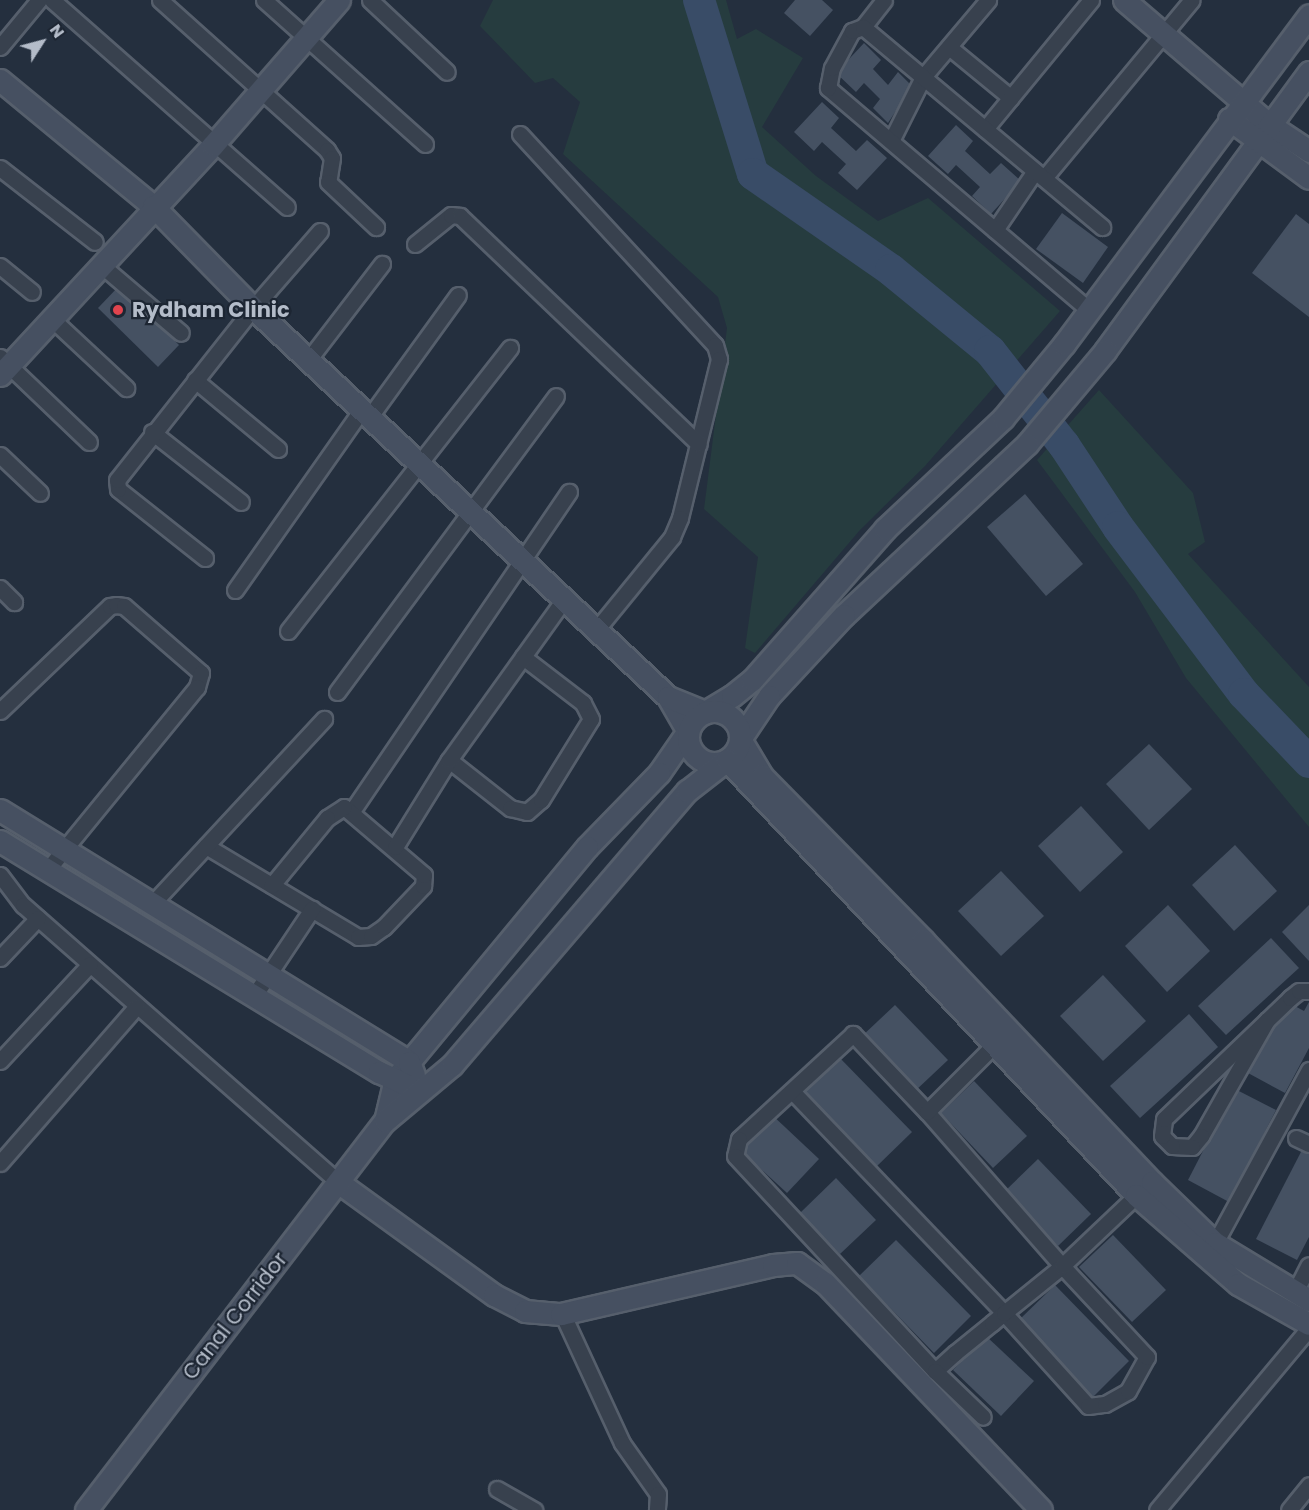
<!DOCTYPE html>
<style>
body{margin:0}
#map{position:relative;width:1309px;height:1510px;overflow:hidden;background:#242f3e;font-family:Poppins,sans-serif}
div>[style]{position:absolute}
.green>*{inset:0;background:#263c3f}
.river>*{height:32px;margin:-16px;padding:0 16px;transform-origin:16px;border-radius:16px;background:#394c67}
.building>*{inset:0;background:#455162}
.roads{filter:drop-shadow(2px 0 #565f6c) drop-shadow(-2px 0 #565f6c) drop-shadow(0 2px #565f6c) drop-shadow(0 -2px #565f6c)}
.street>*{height:15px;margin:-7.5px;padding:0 7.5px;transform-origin:7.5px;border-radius:7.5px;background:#38414e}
.secondary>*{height:21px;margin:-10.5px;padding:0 10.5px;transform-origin:10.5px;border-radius:10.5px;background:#465061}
.secondary>.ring{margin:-10.5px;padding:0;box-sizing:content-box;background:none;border:21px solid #465061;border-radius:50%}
.dots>*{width:16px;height:16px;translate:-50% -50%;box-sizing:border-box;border:3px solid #1d2633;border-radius:50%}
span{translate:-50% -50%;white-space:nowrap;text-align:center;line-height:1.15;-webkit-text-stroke:4.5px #1d2633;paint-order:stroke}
.poi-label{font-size:21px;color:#b4bcc9;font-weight:700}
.left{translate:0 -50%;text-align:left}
.street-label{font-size:21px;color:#b4bcc9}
.north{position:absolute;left:12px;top:12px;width:60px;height:60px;-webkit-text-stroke:4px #1d2633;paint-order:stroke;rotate:54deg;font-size:16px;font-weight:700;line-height:24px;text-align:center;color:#b4bcc9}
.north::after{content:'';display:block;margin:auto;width:21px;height:27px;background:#b4bcc9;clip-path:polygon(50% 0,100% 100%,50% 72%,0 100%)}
</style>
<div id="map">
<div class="green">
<i style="clip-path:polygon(493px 0,726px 0,737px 39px,756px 29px,803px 58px,762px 127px,816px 176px,878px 221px,928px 198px,1060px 311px,925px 466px,860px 530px,755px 653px,745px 648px,758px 557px,704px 509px,727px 328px,718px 297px,563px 154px,580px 102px,553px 78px,535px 83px,480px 26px)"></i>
<i style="clip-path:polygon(1099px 390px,1193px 493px,1205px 542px,1188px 554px,1309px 687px,1309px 827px,1186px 678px,1135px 592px,1037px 460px)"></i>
</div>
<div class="river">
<i style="left:699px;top:0;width:182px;rotate:72.8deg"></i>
<i style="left:753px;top:174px;width:168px;rotate:34.8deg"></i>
<i style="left:891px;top:270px;width:128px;rotate:39.3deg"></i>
<i style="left:990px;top:351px;width:120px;rotate:51.8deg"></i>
<i style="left:1064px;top:445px;width:98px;rotate:56.6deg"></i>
<i style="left:1118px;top:527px;width:209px;rotate:53deg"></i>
<i style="left:1244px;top:694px;width:94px;rotate:46.3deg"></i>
</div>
<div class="building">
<i style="clip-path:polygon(795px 0,822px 0,833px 10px,810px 36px,784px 13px)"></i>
<i style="clip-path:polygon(864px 43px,881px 60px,873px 69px,888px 85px,898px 72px,912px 86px,888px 123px,873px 108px,880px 99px,864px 83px,856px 92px,836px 73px)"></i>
<i style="clip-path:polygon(822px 102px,839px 118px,831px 128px,856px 151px,867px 140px,887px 158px,857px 190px,838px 173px,846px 164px,822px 142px,814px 151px,794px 132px)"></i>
<i style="clip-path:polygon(956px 125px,973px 141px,965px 151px,990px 174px,1001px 163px,1021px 181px,991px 214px,972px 196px,980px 187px,956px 165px,948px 174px,928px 156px)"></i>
<i style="clip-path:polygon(1062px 213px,1108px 247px,1083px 283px,1036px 249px)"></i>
<i style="clip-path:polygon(1296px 214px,1309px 224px,1309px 317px,1252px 273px)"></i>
<i style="clip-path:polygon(119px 286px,179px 345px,158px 367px,98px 308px)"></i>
<i style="clip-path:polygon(1025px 494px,1083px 564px,1046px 596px,987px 527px)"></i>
<i style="clip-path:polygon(1149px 744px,1192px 789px,1149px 830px,1106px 784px)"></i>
<i style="clip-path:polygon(1081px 806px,1123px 852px,1080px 892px,1038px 846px)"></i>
<i style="clip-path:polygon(1235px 845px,1277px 891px,1234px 931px,1192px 885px)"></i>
<i style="clip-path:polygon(1001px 871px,1044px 916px,1001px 956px,958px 911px)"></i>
<i style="clip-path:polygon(1168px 905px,1210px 951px,1167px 992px,1125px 946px)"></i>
<i style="clip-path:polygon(1309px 905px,1309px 961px,1282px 932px)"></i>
<i style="clip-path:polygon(1271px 938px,1299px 968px,1226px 1035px,1198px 1006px)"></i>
<i style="clip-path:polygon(1103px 975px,1146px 1021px,1103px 1061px,1060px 1016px)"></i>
<i style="clip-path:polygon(1309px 1002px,1309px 1048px,1285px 1093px,1248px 1073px,1278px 1015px,1284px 1018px,1291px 1004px,1304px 1011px)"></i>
<i style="clip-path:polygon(895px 1005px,948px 1060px,914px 1092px,861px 1037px)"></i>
<i style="clip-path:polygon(1189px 1014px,1218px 1047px,1140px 1118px,1110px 1086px)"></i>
<i style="clip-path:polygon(838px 1056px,912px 1132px,875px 1168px,800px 1092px)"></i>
<i style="clip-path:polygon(974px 1081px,1027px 1136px,993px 1168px,941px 1113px)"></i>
<i style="clip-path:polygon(1235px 1089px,1276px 1110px,1229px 1202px,1188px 1180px)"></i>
<i style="clip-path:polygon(770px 1113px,819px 1159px,787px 1193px,738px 1148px)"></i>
<i style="clip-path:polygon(1302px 1150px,1309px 1154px,1309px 1237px,1297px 1260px,1256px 1239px)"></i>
<i style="clip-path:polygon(1038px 1159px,1091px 1214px,1058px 1246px,1005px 1191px)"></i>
<i style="clip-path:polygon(836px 1178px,876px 1220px,840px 1254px,800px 1213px)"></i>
<i style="clip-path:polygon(1113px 1235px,1166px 1290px,1132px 1322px,1079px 1267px)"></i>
<i style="clip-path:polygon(896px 1240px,971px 1316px,934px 1353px,859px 1276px)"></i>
<i style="clip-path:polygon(1055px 1285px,1129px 1361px,1092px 1398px,1018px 1321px)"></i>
<i style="clip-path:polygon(986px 1336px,1034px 1381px,1001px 1416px,953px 1370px)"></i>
</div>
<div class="roads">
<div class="street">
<i style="left:52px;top:0;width:313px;rotate:41.4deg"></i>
<i style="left:160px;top:0;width:224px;rotate:41.9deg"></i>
<i style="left:327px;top:150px;width:9px;rotate:58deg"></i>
<i style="left:332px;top:158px;width:24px;rotate:99deg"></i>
<i style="left:328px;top:182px;width:66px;rotate:43.2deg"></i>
<i style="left:264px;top:0;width:216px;rotate:41.8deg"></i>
<i style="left:370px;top:0;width:105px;rotate:43.1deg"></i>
<i style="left:863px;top:27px;width:34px;rotate:-52deg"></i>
<i style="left:0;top:47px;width:61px;rotate:-50.3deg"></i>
<i style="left:949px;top:47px;width:80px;rotate:39.4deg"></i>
<i style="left:985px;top:129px;width:167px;rotate:-50.6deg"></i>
<i style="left:520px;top:134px;width:287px;rotate:47.3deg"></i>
<i style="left:715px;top:345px;width:15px;rotate:74deg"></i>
<i style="left:719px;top:359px;width:164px;rotate:103.8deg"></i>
<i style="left:680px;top:518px;width:21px;rotate:113deg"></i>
<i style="left:672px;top:537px;width:119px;rotate:129.2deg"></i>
<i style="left:891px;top:141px;width:72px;rotate:-63.4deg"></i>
<i style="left:923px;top:77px;width:101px;rotate:-49.8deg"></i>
<i style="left:0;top:168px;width:120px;rotate:37.9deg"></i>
<i style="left:1044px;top:178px;width:231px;rotate:-50.3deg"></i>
<i style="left:995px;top:230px;width:71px;rotate:-55.9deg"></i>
<i style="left:415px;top:244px;width:46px;rotate:-38.9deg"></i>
<i style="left:451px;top:215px;width:9px;rotate:6deg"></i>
<i style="left:460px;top:216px;width:330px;rotate:43.7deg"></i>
<i style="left:100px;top:264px;width:106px;rotate:40.4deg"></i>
<i style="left:0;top:266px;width:41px;rotate:39.1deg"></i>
<i style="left:1089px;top:310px;width:343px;rotate:-139.6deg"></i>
<i style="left:828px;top:88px;width:20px;rotate:-79deg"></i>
<i style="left:832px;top:68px;width:42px;rotate:-61.6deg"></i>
<i style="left:852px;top:31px;width:12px;rotate:-20deg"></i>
<i style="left:863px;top:27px;width:312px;rotate:39.9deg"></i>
<i style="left:51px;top:318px;width:103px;rotate:43deg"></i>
<i style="left:0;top:357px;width:123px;rotate:43.7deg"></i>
<i style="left:309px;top:359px;width:120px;rotate:-52.5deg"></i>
<i style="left:195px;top:380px;width:108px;rotate:39.7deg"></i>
<i style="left:371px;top:415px;width:148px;rotate:-54.1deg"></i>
<i style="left:152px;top:432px;width:113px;rotate:38.2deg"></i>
<i style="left:0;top:455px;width:55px;rotate:43.5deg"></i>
<i style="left:205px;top:558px;width:111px;rotate:-141.6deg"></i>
<i style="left:118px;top:489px;width:9px;rotate:-96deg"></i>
<i style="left:117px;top:480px;width:219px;rotate:-51.7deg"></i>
<i style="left:253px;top:308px;width:102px;rotate:-49deg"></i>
<i style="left:0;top:588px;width:20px;rotate:45deg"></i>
<i style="left:235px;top:590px;width:223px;rotate:-54.9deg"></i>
<i style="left:288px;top:631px;width:360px;rotate:-51.9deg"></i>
<i style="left:337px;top:692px;width:368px;rotate:-53.5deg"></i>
<i style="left:0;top:711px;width:152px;rotate:-43.7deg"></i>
<i style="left:110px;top:606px;width:6px;rotate:-9deg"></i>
<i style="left:116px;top:605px;width:8px;rotate:7deg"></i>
<i style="left:124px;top:606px;width:102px;rotate:41deg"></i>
<i style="left:201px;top:673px;width:15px;rotate:106deg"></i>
<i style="left:197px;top:687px;width:237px;rotate:129.3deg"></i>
<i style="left:449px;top:760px;width:78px;rotate:38.2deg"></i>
<i style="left:510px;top:808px;width:17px;rotate:13deg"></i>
<i style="left:527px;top:812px;width:18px;rotate:-41deg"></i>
<i style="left:541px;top:800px;width:95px;rotate:-58.3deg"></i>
<i style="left:591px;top:719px;width:18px;rotate:-117deg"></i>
<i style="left:583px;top:703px;width:76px;rotate:-142.5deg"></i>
<i style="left:352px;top:811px;width:386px;rotate:-55.8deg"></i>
<i style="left:206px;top:846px;width:177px;rotate:30.9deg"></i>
<i style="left:358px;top:937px;width:13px;rotate:-4deg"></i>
<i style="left:371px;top:936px;width:16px;rotate:-35deg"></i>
<i style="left:384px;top:927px;width:57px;rotate:-46.4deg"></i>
<i style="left:423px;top:886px;width:11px;rotate:-85deg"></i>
<i style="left:424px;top:875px;width:105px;rotate:-139.6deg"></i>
<i style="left:344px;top:807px;width:20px;rotate:147deg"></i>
<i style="left:327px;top:818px;width:87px;rotate:129.4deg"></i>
<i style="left:395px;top:847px;width:102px;rotate:-58.2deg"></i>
<i style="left:449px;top:760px;width:199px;rotate:-54.4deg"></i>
<i style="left:0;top:875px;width:38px;rotate:53deg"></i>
<i style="left:23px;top:905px;width:419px;rotate:41.3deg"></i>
<i style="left:152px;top:904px;width:253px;rotate:-47.1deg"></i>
<i style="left:0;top:958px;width:55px;rotate:-46.5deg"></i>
<i style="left:254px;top:996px;width:105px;rotate:-56.3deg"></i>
<i style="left:1267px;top:1020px;width:133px;rotate:119.6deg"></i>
<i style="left:1201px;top:1136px;width:14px;rotate:129deg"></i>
<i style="left:1192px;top:1147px;width:20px;rotate:-177deg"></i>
<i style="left:1172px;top:1146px;width:14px;rotate:-135deg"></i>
<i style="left:1162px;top:1136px;width:17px;rotate:-83deg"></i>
<i style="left:1164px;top:1119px;width:175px;rotate:-43.8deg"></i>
<i style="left:1290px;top:998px;width:11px;rotate:-38deg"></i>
<i style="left:1299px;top:991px;width:10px"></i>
<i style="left:0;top:1061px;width:132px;rotate:-47.1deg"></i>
<i style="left:792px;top:1091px;width:307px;rotate:46.3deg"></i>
<i style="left:1004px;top:1313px;width:125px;rotate:47.9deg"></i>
<i style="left:1088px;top:1406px;width:17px;rotate:-7deg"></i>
<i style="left:1105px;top:1404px;width:26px;rotate:-29deg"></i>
<i style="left:1128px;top:1391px;width:39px;rotate:-61deg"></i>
<i style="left:1147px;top:1357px;width:125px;rotate:-133deg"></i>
<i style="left:1062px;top:1266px;width:205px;rotate:-131.2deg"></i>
<i style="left:927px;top:1112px;width:108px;rotate:-133.5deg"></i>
<i style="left:853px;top:1034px;width:155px;rotate:137.4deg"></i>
<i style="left:739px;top:1139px;width:17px;rotate:103deg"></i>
<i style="left:735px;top:1156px;width:294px;rotate:47.1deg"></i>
<i style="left:935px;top:1371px;width:27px;rotate:-42deg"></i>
<i style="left:955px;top:1353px;width:48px;rotate:-39deg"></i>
<i style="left:992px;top:1323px;width:16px;rotate:-40deg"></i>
<i style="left:1004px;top:1313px;width:75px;rotate:-39deg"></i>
<i style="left:1062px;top:1266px;width:110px;rotate:-43.5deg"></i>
<i style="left:927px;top:1112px;width:105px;rotate:-45deg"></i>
<i style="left:1296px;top:1138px;width:14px;rotate:25deg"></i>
<i style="left:0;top:1163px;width:208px;rotate:-48.9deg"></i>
<i style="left:1215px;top:1243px;width:197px;rotate:-61.5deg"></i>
<i style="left:1295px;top:1292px;width:30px;rotate:-63deg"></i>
<i style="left:562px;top:1313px;width:143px;rotate:65.2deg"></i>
<i style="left:622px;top:1443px;width:62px;rotate:54.8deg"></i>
<i style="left:658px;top:1494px;width:16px;rotate:94deg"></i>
<i style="left:935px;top:1371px;width:66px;rotate:43.8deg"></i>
<i style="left:497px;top:1489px;width:43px;rotate:29.6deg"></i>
<i style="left:1157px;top:1510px;width:237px;rotate:-50.1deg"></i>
<i style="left:1289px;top:1510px;width:32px;rotate:-51deg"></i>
</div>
<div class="secondary">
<i style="left:1124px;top:0;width:192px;rotate:40.6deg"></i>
<i style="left:1270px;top:125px;width:47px;rotate:33.7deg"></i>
<i style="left:1309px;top:72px;width:346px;rotate:126.2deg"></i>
<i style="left:1105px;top:351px;width:121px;rotate:130deg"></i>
<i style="left:1027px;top:444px;width:250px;rotate:136.9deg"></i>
<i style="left:844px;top:615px;width:110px;rotate:132.8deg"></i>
<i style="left:769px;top:696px;width:52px;rotate:124deg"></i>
<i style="left:740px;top:739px;width:43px;rotate:59.3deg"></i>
<i style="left:762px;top:776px;width:230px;rotate:45.5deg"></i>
<i style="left:923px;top:940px;width:333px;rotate:46.6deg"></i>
<i style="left:1152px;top:1182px;width:88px;rotate:44.1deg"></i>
<i style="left:1215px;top:1243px;width:110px;rotate:31.2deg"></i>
<i style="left:0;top:80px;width:198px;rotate:39.5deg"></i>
<i style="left:153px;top:206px;width:143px;rotate:45.6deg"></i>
<i style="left:253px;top:308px;width:569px;rotate:43.15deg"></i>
<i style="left:668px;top:697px;width:39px;rotate:60deg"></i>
<i style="left:688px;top:731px;width:51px;rotate:124.6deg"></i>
<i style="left:659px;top:773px;width:103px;rotate:134.2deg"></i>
<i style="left:587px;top:847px;width:301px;rotate:129.6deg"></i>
<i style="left:395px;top:1079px;width:43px;rotate:103.4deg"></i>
<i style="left:1229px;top:119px;width:99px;rotate:36.4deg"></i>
<i style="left:0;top:375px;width:313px;rotate:-47.2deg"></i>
<i style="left:213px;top:145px;width:192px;rotate:-49deg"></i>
<i style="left:668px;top:697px;width:40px;rotate:22deg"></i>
<i style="left:705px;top:712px;width:31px;rotate:-31deg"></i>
<i style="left:732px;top:696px;width:26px;rotate:-39deg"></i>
<i style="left:752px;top:680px;width:201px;rotate:-48.6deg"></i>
<i style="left:885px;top:529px;width:162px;rotate:-43.2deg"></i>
<i style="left:1003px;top:418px;width:96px;rotate:-50.5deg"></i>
<i style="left:1064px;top:344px;width:410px;rotate:-53.3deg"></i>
<i class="ring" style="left:688px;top:711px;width:31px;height:31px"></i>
<i style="left:0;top:810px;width:480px;rotate:31.6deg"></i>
<i style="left:409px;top:1062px;width:14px;rotate:69deg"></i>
<i style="left:0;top:841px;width:444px;rotate:31.4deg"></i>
<i style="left:379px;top:1072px;width:31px;rotate:25deg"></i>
<i style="left:338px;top:1182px;width:193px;rotate:35.9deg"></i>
<i style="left:494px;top:1295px;width:35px;rotate:27deg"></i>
<i style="left:525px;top:1311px;width:36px;rotate:5deg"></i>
<i style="left:561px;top:1314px;width:218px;rotate:-13deg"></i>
<i style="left:773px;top:1265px;width:24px;rotate:-5deg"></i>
<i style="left:797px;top:1263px;width:34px;rotate:36deg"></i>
<i style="left:825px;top:1283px;width:313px;rotate:46.4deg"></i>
<i style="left:86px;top:1510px;width:491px;rotate:-52.5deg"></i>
<i style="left:385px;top:1121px;width:87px;rotate:-39.9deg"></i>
<i style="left:452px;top:1065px;width:361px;rotate:-49.4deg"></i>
<i style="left:687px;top:791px;width:51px;rotate:-37.8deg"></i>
<i style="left:727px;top:760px;width:597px;rotate:46.76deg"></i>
<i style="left:1136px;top:1195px;width:135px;rotate:41.1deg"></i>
<i style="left:1238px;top:1284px;width:81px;rotate:29.4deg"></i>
</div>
</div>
<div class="dots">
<i style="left:118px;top:310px;background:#e0444e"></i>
</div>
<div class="poi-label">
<span class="left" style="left:132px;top:310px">Rydham Clinic</span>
</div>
<div class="street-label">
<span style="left:235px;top:1316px;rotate:-52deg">Canal Corridor</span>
</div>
<div class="north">N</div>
</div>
